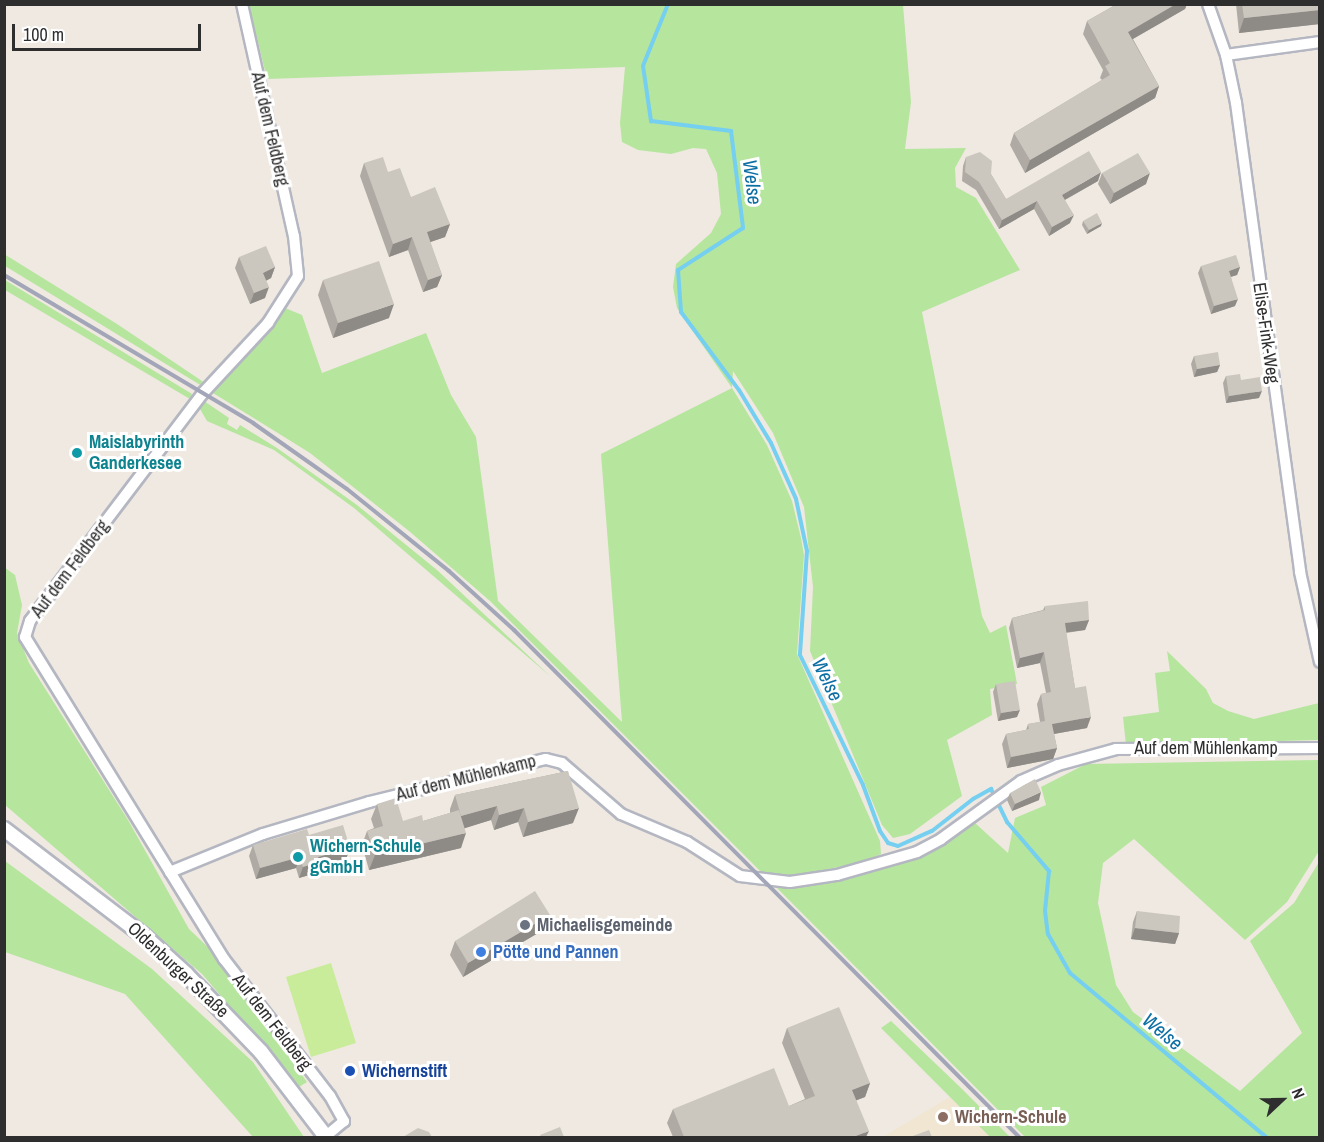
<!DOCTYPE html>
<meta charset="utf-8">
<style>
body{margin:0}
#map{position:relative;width:1324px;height:1142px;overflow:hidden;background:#efe9e1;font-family:"Archivo Narrow",sans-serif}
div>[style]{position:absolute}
.education>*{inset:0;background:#f0e6d1}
.green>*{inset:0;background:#b6e59e}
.pitch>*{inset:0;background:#c9ec9a}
.stream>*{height:4px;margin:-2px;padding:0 2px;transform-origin:2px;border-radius:2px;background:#75cff0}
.roads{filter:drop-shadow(2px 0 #b4b7c1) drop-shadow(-2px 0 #b4b7c1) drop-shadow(0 2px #b4b7c1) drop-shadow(0 -2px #b4b7c1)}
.minor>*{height:10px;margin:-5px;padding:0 5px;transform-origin:5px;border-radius:5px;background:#fff}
.secondary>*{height:14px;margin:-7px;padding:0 7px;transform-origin:7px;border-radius:7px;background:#fff}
.rail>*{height:4px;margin:-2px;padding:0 2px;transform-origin:2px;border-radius:2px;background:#a3a6b8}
.wall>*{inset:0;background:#afaba4}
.shaded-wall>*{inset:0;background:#8e8b86}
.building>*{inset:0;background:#cbc7bf}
.dots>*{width:16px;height:16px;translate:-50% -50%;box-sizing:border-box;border:3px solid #fff;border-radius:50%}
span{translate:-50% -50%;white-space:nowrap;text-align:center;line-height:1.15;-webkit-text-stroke:6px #fff;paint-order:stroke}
.street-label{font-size:18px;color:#2e2e2e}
.culture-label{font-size:18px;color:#0d838f;font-weight:700}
.left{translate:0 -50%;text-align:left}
.worship-label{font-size:18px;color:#5b616d;font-weight:700}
.shop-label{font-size:18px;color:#366cbe;font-weight:700}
.transit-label{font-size:18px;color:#164399;font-weight:700}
.education-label{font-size:18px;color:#785e54;font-weight:700}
.water-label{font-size:20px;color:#0d6fa3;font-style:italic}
.frame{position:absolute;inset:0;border:6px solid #2e2e2e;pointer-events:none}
.north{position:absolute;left:1252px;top:1070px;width:60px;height:60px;-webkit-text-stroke:4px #fff;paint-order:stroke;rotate:68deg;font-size:16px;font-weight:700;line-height:24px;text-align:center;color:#2e2e2e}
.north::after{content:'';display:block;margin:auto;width:21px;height:27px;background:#2e2e2e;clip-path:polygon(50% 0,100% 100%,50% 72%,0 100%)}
.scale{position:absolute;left:12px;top:24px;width:189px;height:27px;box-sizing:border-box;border:3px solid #2e2e2e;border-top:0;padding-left:8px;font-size:18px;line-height:21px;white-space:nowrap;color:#2e2e2e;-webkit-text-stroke:4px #fff;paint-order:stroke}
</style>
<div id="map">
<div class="education">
<i style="clip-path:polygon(950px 1097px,990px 1137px,881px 1138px)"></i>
</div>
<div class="green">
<i style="clip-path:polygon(249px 5px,903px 5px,911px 102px,905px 149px,966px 148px,955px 168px,956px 187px,976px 198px,1020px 270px,922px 312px,982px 616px,990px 633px,1006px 625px,1017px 684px,990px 689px,992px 715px,947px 740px,962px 796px,910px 834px,893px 838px,882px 825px,810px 651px,813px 587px,804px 507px,773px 433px,733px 371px,732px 388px,767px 445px,792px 501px,801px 538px,804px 555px,797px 654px,880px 841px,881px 854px,866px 861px,792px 877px,766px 877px,490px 601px,409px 531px,310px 453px,213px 393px,285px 308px,302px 315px,322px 373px,426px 333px,451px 395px,476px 437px,498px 601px,622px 722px,601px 454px,732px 388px,677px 308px,673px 287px,676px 264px,711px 233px,721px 214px,717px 173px,706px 149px,693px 148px,671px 154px,638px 150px,622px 142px,620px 123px,625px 67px,267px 79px)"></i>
<i style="clip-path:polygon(4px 254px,117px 324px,205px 383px,202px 386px,5px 266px)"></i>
<i style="clip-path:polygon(5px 280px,192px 394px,190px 399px,5px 290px)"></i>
<i style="clip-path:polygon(204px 401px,229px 418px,227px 424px,237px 430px,240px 425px,277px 448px,357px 505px,437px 570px,550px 676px,354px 508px,274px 450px,207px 421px,200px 409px)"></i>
<i style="clip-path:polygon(4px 567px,15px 575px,22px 605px,17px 633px,29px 663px,128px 820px,189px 929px,212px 951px,307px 1082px,299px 1087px,202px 974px,5px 805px)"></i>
<i style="clip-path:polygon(1167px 651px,1206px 689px,1213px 703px,1228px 711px,1254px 719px,1319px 703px,1319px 740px,1126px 745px,1123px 717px,1159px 712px,1155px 673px,1170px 671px)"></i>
<i style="clip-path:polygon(1319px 760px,1319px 851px,1287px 902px,1245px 940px,1134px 839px,1103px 863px,1098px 903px,1116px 985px,1133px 1012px,1240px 1091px,1302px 1033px,1250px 941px,1294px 903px,1319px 862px,1319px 1137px,1025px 1137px,775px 886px,790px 889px,912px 861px,942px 847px,975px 823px,1008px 853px,1015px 818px,1046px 805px,1041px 787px,1086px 764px)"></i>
<i style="clip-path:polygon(5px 861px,152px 969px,253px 1062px,304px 1137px,253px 1137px,125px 994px,5px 952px)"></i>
<i style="clip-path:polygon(891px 1021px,960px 1087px,1010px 1137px,990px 1137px,881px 1028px)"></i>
</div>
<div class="pitch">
<i style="clip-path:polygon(331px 963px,356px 1043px,311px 1057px,286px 977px)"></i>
</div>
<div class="stream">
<i style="left:668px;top:4px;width:67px;rotate:112deg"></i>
<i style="left:643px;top:66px;width:56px;rotate:81.7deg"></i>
<i style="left:651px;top:121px;width:81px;rotate:7.1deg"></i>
<i style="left:731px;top:131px;width:98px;rotate:82.9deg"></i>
<i style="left:743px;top:228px;width:77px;rotate:147.1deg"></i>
<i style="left:678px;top:270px;width:42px;rotate:85.9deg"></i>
<i style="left:681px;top:312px;width:97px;rotate:53.4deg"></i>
<i style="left:739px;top:390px;width:62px;rotate:58.9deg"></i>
<i style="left:771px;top:443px;width:61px;rotate:65.9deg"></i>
<i style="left:796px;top:499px;width:53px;rotate:78.1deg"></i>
<i style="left:807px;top:551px;width:104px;rotate:93.9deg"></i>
<i style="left:800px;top:655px;width:144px;rotate:64.1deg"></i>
<i style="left:863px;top:785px;width:49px;rotate:69.7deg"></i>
<i style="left:880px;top:831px;width:14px;rotate:56deg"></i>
<i style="left:888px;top:843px;width:10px;rotate:17deg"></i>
<i style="left:898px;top:846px;width:37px;rotate:-24deg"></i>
<i style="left:932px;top:831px;width:52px;rotate:-38deg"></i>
<i style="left:973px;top:799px;width:21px;rotate:-29deg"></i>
<i style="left:991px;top:789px;width:37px;rotate:64deg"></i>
<i style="left:1007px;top:822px;width:65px;rotate:49.4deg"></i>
<i style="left:1049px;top:871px;width:40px;rotate:95.7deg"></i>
<i style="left:1045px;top:911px;width:23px;rotate:83deg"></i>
<i style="left:1048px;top:934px;width:45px;rotate:60.6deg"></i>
<i style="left:1070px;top:973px;width:257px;rotate:39.9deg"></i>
</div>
<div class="roads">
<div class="minor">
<i style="left:242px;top:4px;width:238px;rotate:77.4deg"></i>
<i style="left:294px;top:236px;width:40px;rotate:84.3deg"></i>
<i style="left:298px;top:276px;width:56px;rotate:122.6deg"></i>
<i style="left:268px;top:323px;width:96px;rotate:132.9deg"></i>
<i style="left:203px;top:393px;width:286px;rotate:127.2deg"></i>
<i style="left:30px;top:621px;width:17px;rotate:107deg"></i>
<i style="left:25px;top:637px;width:379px;rotate:58.3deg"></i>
<i style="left:224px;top:959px;width:173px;rotate:52.3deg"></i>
<i style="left:330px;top:1096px;width:29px;rotate:61deg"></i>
<i style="left:344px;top:1121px;width:23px;rotate:140deg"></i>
<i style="left:1208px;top:4px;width:54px;rotate:70.6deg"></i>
<i style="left:1226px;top:55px;width:49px;rotate:78.2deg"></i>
<i style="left:1236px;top:103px;width:473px;rotate:82.2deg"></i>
<i style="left:1300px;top:572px;width:92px;rotate:77.5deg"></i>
<i style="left:1226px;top:55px;width:95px;rotate:-7.9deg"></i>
<i style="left:170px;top:872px;width:100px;rotate:-22.2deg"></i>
<i style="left:263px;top:834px;width:111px;rotate:-16.8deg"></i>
<i style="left:369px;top:802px;width:182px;rotate:-13.7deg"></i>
<i style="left:546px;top:759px;width:16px;rotate:14deg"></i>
<i style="left:562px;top:763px;width:78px;rotate:40.8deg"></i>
<i style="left:621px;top:814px;width:72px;rotate:23deg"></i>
<i style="left:687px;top:842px;width:63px;rotate:32.7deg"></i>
<i style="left:740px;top:876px;width:50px;rotate:6.8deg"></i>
<i style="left:790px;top:882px;width:48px;rotate:-8.5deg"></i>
<i style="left:837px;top:875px;width:83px;rotate:-16deg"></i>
<i style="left:917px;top:852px;width:27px;rotate:-28deg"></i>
<i style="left:941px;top:839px;width:99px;rotate:-35.9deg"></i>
<i style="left:1021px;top:781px;width:40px;rotate:-23.4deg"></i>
<i style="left:1058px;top:765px;width:60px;rotate:-15.4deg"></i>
<i style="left:1116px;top:749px;width:204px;rotate:-0.3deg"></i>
</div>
<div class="secondary">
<i style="left:4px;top:829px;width:176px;rotate:37.4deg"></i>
<i style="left:144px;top:936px;width:57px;rotate:42.1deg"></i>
<i style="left:186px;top:974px;width:108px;rotate:46.1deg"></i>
<i style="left:261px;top:1052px;width:108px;rotate:52.5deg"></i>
</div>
</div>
<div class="rail">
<i style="left:4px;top:275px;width:290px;rotate:30.7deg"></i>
<i style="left:253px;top:423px;width:115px;rotate:35.1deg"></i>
<i style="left:347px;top:489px;width:131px;rotate:38.8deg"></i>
<i style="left:449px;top:571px;width:88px;rotate:42.2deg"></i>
<i style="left:514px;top:630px;width:717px;rotate:45.11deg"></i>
</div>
<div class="wall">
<i style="clip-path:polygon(1117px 4px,1187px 4px,1185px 9px,1133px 39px,1159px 86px,1155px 98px,1025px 173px,1010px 145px,1014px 133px,1102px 80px,1100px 78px,1103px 70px,1083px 34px,1087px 21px)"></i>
<i style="clip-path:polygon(1236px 4px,1320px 4px,1320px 24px,1239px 33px)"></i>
<i style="clip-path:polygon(966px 157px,991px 174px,1006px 199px,1098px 181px,1065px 200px,1070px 223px,1049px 236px,1034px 209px,999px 229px,976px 190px,962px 181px,963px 166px)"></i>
<i style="clip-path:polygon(364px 163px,388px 172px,411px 197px,450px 224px,445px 237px,430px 242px,442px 275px,437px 287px,423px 292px,408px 250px,389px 257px,360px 176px)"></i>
<i style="clip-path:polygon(1102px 173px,1146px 184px,1110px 204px,1098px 184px)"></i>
<i style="clip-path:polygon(1083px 221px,1101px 226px,1087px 234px,1082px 225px)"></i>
<i style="clip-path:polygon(239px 257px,275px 267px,271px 278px,266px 281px,265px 298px,250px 304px,235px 268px)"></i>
<i style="clip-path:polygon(1201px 266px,1240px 267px,1237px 275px,1231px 277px,1235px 306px,1211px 314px,1198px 273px)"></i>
<i style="clip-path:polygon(323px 280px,389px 318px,333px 338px,318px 295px)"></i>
<i style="clip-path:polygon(1194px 356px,1220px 365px,1217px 372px,1194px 377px,1191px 364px)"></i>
<i style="clip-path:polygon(1226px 376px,1241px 380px,1259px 398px,1226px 403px,1223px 383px)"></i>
<i style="clip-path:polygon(1045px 606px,1089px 620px,1085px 630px,1066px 633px,1075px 688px,1087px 728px,1054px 734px,1057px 748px,1053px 759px,1007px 768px,1002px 744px,1006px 734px,1026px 730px,1028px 724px,1040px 722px,1037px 704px,1041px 694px,1046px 693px,1040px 663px,1017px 668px,1009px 628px,1012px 618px,1043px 610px)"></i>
<i style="clip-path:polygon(996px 684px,1017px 717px,998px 721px,993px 692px)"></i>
<i style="clip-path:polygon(568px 771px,573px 823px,523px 837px,518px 822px,494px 830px,491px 820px,464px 828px,461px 848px,369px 870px,362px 845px,367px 831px,374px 828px,371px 819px,377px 804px,403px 821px,423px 821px,450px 813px,450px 809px,455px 795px)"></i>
<i style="clip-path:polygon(1010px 793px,1039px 800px,1012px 811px,1007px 800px)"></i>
<i style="clip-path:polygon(309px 835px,350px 848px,346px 859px,318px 867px,316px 873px,299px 878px,296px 868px,256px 879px,249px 856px,253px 845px)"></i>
<i style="clip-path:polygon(1137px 911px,1179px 933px,1175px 944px,1131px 939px,1133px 922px)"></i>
<i style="clip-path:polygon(550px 915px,545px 929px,463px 977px,450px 955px,455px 941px)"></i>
<i style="clip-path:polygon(787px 1028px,870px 1083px,865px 1097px,856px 1100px,866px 1137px,673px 1137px,667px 1123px,673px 1109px,789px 1106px,805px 1099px,782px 1043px)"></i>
</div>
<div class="shaded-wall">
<i style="clip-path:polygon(1176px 4px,1187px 4px,1185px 9px,1124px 44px,1128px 32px)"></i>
<i style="clip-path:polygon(1320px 10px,1320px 24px,1239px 33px,1244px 18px)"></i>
<i style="clip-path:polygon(1159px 86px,1155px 98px,1025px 173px,1030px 160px)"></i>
<i style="clip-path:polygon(1101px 172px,1098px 181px,1059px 203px,1062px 195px)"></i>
<i style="clip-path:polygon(1150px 173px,1146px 184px,1110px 204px,1114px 193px)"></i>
<i style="clip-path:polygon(1037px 201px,1034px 209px,999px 229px,1002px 220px)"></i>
<i style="clip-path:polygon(1074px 215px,1070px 223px,1049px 236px,1052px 227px)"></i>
<i style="clip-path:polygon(1102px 223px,1101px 226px,1087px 234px,1089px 230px)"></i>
<i style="clip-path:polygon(450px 224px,445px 237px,422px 245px,427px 232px)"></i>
<i style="clip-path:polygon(412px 237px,408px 250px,389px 257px,393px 244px)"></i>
<i style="clip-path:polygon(275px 267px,271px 278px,259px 284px,263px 273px)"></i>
<i style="clip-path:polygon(1240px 267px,1237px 275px,1226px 278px,1229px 271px)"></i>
<i style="clip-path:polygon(442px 275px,437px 287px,423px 292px,428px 280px)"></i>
<i style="clip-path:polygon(269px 287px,265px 298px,250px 304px,254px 293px)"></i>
<i style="clip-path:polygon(1238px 299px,1235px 306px,1211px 314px,1214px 306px)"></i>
<i style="clip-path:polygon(394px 304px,389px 318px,333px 338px,338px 323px)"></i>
<i style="clip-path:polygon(1220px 365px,1217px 372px,1194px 377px,1197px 369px)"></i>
<i style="clip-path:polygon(1262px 391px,1259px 398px,1226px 403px,1229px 396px)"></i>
<i style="clip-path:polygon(1089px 620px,1085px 630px,1061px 633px,1065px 623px)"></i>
<i style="clip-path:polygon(1044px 652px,1040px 663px,1017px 668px,1020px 658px)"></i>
<i style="clip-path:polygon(1020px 710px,1017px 717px,998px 721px,1001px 713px)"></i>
<i style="clip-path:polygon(1091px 717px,1087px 728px,1048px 735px,1052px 724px)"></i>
<i style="clip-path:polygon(1057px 748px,1053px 759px,1007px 768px,1011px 757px)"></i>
<i style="clip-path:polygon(1041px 792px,1039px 800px,1012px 811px,1015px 804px)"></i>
<i style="clip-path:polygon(497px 806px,491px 820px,456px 831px,461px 816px)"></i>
<i style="clip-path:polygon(524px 808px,518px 822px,494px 830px,499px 815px)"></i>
<i style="clip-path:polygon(579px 808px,573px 823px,523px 837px,528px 822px)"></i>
<i style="clip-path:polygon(466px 833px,461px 848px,369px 870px,375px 855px)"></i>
<i style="clip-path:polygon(350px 848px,346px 859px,318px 867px,316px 873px,299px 878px,303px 867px,318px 857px)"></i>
<i style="clip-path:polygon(300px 857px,296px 868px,256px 879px,260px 868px)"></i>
<i style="clip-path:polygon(550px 915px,545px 929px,463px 977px,468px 963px)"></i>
<i style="clip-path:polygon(1135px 928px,1179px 933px,1175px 944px,1131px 939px)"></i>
<i style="clip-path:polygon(870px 1083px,865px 1097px,847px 1104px,852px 1090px)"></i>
<i style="clip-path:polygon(869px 1131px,866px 1137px,853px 1137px)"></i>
</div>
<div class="building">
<i style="clip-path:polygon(1117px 4px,1176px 4px,1128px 32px,1159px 86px,1030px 160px,1014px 133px,1110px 75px,1105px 66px,1110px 63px,1087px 21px)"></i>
<i style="clip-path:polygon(1242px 4px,1320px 4px,1320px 10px,1244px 18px)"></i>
<i style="clip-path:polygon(1089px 151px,1101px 172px,1062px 195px,1074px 215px,1052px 227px,1037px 201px,1002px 220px,979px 182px,965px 172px,966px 157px,980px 152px,992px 161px,991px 174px,1006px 199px)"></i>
<i style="clip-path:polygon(1138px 153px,1150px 173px,1114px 193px,1102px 173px)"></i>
<i style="clip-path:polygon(383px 157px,388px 172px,400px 168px,411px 197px,435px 187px,450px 224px,427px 232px,442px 275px,428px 280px,412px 237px,393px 244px,364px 163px)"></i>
<i style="clip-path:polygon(1097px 213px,1102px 223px,1089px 230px,1083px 221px)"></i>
<i style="clip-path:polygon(266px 246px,275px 267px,263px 273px,269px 287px,254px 293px,239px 257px)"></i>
<i style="clip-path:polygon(1236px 255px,1240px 267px,1229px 271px,1238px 299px,1214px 306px,1201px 266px)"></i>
<i style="clip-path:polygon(379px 261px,394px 304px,338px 323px,323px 280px)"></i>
<i style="clip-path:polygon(1218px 352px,1220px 365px,1197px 369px,1194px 356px)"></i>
<i style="clip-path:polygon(1240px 374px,1241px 380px,1260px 377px,1262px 391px,1229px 396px,1226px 376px)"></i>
<i style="clip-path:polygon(1088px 601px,1089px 620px,1065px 623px,1075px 688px,1086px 686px,1091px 717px,1052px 724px,1057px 748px,1011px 757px,1006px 734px,1029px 729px,1028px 724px,1045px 721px,1041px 694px,1051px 692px,1044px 652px,1020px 658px,1012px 618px,1045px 610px,1045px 606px)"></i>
<i style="clip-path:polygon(1015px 681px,1020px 710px,1001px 713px,996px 684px)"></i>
<i style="clip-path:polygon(568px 771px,579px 808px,528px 822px,524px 808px,499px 815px,497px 806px,461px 816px,455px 795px)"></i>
<i style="clip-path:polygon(1035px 779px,1041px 792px,1015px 804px,1010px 793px)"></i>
<i style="clip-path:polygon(396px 798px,403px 821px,422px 815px,423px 821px,459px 810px,466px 833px,375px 855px,367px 831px,383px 826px,377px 804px)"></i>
<i style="clip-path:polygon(343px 825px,350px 848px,318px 857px,320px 862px,303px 867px,300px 857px,260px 868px,253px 845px,307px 829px,309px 835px)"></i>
<i style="clip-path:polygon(535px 891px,550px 915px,468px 963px,455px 941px)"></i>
<i style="clip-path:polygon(1137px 911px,1180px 916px,1179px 933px,1135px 928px)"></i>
<i style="clip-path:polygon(839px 1007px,870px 1083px,852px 1090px,869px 1131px,853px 1137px,753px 1137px,752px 1136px,748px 1137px,684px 1137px,673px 1109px,774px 1068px,789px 1106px,815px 1096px,787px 1028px)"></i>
<i style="clip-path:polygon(560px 1127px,564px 1137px,541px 1137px,540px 1135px)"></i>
<i style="clip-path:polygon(418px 1128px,429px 1132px,432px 1137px,403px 1137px)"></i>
<i style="clip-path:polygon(929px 1130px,932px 1137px,910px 1137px)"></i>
</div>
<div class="dots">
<i style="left:77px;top:453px;background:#0f9aa8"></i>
<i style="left:298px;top:857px;background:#0f9aa8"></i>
<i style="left:525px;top:925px;background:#6b7280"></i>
<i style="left:481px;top:952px;background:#3f7fe0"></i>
<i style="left:350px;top:1071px;background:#1a4fb4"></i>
<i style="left:943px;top:1117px;background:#8d6e63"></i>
</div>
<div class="street-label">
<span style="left:270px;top:129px;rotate:77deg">Auf dem Feldberg</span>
<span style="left:1266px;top:333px;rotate:82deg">Elise-Fink-Weg</span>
<span style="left:70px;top:569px;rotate:-53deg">Auf dem Feldberg</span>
<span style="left:1206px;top:748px">Auf dem Mühlenkamp</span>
<span style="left:466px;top:778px;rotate:-14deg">Auf dem Mühlenkamp</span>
<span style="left:178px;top:970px;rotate:43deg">Oldenburger Straße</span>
<span style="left:272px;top:1022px;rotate:52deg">Auf dem Feldberg</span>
</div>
<div class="culture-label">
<span class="left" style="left:89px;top:453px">Maislabyrinth<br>Ganderkesee</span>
<span class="left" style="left:310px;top:857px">Wichern-Schule<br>gGmbH</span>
</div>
<div class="worship-label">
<span class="left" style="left:537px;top:925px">Michaelisgemeinde</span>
</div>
<div class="shop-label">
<span class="left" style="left:493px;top:952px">Pötte und Pannen</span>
</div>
<div class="transit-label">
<span class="left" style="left:362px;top:1071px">Wichernstift</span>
</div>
<div class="education-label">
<span class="left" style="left:955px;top:1117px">Wichern-Schule</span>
</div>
<div class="water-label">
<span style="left:753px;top:182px;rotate:83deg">Welse</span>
<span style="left:828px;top:679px;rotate:64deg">Welse</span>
<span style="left:1163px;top:1031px;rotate:40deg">Welse</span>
</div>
<div class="frame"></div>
<div class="north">N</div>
<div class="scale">100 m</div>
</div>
